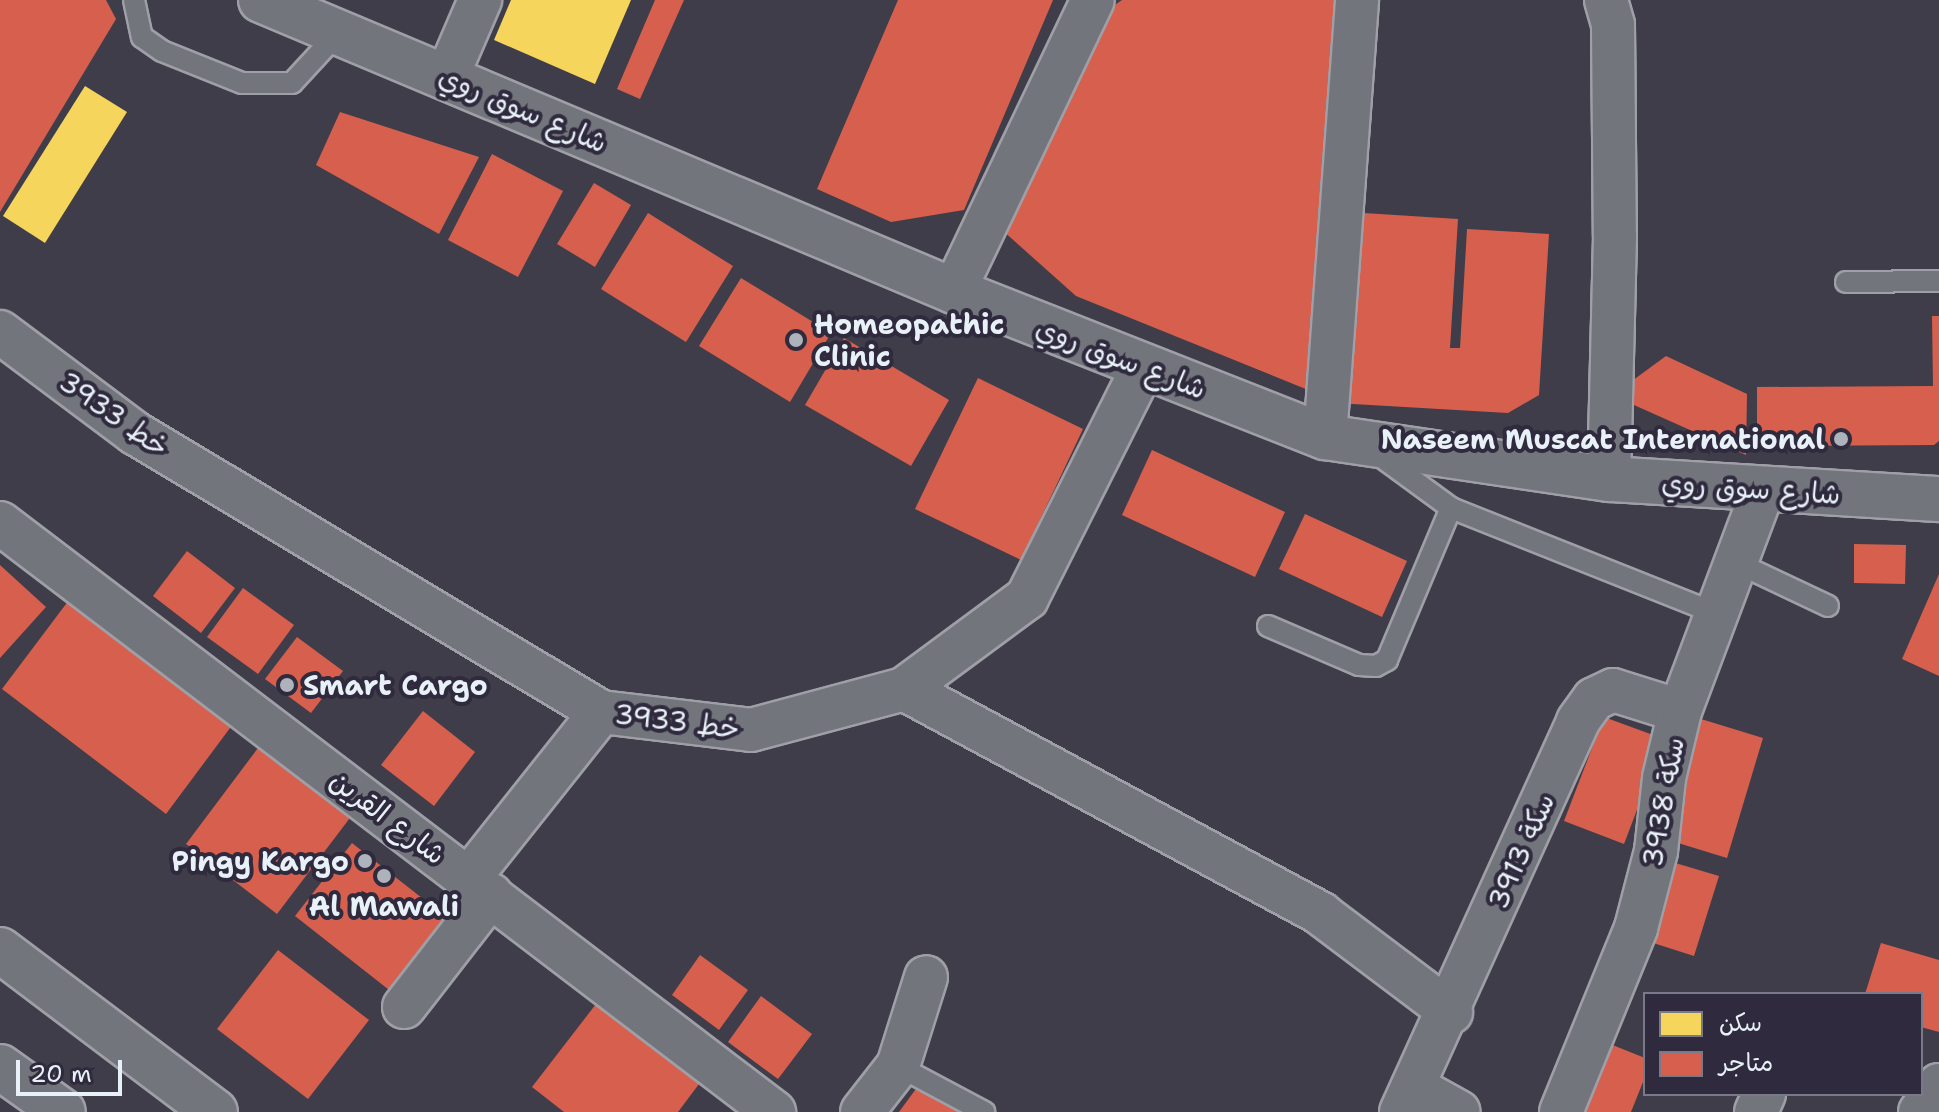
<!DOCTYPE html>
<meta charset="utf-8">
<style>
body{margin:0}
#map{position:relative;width:1939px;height:1112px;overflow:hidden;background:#403d4a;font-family:"Shantell Sans","Playpen Sans Arabic",sans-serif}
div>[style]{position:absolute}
.homes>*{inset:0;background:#f6d55c}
.shops>*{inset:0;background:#d6604d}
.roads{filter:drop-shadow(2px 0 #9f9fa7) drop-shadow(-2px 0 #9f9fa7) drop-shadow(0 2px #9f9fa7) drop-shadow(0 -2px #9f9fa7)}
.service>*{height:20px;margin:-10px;padding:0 10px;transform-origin:10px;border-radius:10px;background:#73757c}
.minor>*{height:42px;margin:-21px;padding:0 21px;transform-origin:21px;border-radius:21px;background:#73757c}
.secondary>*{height:44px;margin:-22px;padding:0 22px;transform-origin:22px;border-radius:22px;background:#73757c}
.primary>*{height:44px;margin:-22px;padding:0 22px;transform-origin:22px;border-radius:22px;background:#73757c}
.dots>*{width:22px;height:22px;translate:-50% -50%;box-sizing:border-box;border:4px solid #2f2a3d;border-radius:50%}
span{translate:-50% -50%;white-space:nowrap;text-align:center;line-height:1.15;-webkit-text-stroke:8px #2f2a3d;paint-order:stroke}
.street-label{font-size:28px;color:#e8f1f8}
.poi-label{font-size:28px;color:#e8f1f8;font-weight:700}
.left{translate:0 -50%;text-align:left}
.right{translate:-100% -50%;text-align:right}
.legend{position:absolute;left:1643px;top:992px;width:280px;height:104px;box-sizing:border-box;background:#2f2a3d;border:2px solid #797a88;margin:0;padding:10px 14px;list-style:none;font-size:24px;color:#e8f1f8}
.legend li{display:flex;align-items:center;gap:16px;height:40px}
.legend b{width:40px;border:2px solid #797a88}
.scale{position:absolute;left:16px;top:1060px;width:106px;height:36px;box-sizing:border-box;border:4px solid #e8f1f8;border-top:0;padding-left:10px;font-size:24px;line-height:28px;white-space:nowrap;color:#e8f1f8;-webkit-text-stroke:6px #2f2a3d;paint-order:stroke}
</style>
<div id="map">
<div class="homes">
<i style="clip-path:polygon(511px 0,631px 0,595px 84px,494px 40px)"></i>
<i style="clip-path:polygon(85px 86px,127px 112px,45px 243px,3px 216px)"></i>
</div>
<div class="shops">
<i style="clip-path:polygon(0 0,106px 0,116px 19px,0 212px)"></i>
<i style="clip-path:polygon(655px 0,684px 0,640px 99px,617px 89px)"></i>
<i style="clip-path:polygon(898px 0,1053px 0,964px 210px,891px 222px,817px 189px)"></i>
<i style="clip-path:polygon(1122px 0,1344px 0,1318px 394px,1076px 296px,1002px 230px,1099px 16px)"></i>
<i style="clip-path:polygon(340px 112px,479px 157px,439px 234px,316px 165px)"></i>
<i style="clip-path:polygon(492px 154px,563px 191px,518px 277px,448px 240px)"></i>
<i style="clip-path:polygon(594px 183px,631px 205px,595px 267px,557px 244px)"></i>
<i style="clip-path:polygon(1348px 212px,1458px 219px,1450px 348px,1460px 348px,1467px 229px,1549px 234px,1539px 395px,1508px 413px,1336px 403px)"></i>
<i style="clip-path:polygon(648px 213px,733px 266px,686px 342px,601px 289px)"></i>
<i style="clip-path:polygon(741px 278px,831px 333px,790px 402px,699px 346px)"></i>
<i style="clip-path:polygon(1932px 316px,1939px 316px,1939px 441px,1934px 445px,1757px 446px,1757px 387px,1933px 386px)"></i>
<i style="clip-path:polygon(844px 338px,949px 400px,911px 466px,805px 405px)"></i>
<i style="clip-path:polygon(1666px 356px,1747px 394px,1746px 455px,1625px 401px,1625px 386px)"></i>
<i style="clip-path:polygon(978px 378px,1083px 429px,1021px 560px,915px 509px)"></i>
<i style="clip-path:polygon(1152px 450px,1285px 512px,1255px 577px,1122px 515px)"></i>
<i style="clip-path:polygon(1305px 514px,1407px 561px,1382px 617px,1279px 569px)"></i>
<i style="clip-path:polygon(1854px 544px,1906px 545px,1905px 584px,1854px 583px)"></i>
<i style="clip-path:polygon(187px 551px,235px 588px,201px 633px,153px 596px)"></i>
<i style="clip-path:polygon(0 565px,46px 607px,0 658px)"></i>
<i style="clip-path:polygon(1939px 574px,1939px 676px,1902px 659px)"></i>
<i style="clip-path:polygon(243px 588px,294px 625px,258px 674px,207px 637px)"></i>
<i style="clip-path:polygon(72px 596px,236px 720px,166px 814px,2px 689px)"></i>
<i style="clip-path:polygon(297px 637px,343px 671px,311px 713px,265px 679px)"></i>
<i style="clip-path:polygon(423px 711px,475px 752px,434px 806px,381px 765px)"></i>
<i style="clip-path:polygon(1604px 717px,1664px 739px,1624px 844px,1564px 821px)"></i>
<i style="clip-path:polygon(1701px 719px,1763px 738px,1727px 858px,1665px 839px)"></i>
<i style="clip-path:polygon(264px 740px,356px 810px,277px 914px,186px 844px)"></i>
<i style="clip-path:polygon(352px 843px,455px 924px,398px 997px,295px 916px)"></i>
<i style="clip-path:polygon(1672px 862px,1719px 876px,1694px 956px,1647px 941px)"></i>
<i style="clip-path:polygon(1881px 943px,1939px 960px,1939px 1032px,1921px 1027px,1921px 994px,1865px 994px)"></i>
<i style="clip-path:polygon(278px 950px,369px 1020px,308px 1099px,217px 1029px)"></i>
<i style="clip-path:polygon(700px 955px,748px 990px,719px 1030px,672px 995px)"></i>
<i style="clip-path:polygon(761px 996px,812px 1034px,778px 1079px,728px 1042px)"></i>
<i style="clip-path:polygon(596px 1004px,699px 1084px,678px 1112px,564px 1112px,532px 1087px)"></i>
<i style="clip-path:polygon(1610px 1044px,1645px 1058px,1645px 1077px,1631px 1112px,1584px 1112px)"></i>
<i style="clip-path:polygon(921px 1082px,961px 1112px,899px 1112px)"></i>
</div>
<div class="roads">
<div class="service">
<i style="left:134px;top:0;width:38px;rotate:78deg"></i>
<i style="left:142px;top:37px;width:24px;rotate:35deg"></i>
<i style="left:162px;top:51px;width:86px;rotate:21.8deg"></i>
<i style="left:242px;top:83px;width:50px"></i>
<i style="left:292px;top:83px;width:69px;rotate:-47.3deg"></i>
<i style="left:1846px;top:282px;width:93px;rotate:-0.6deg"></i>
<i style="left:1380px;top:456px;width:88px;rotate:36.2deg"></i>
<i style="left:1451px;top:508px;width:284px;rotate:21.7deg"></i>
<i style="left:1733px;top:561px;width:105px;rotate:25.3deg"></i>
<i style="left:1268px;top:626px;width:99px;rotate:23.2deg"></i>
<i style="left:1359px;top:665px;width:17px;rotate:3deg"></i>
<i style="left:1376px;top:666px;width:13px;rotate:-29deg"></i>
<i style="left:1387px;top:660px;width:165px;rotate:-67.2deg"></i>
<i style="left:898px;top:1066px;width:98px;rotate:28.1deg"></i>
</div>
<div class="minor">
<i style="left:1606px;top:0;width:26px;rotate:74deg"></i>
<i style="left:1613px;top:25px;width:211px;rotate:89.5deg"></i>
<i style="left:1615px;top:236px;width:243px;rotate:91.4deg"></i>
<i style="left:447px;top:77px;width:84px;rotate:-66.8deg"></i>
<i style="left:954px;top:291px;width:322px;rotate:-64.5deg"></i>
<i style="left:0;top:332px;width:169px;rotate:36.8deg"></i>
<i style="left:135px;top:433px;width:543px;rotate:30.91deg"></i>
<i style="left:601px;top:712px;width:151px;rotate:6.8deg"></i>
<i style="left:751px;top:730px;width:158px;rotate:-15deg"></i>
<i style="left:904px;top:689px;width:153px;rotate:-36.5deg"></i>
<i style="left:1027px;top:598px;width:258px;rotate:-63.3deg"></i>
<i style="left:1325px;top:437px;width:438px;rotate:-85.8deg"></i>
<i style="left:0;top:523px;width:973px;rotate:37.27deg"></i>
<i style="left:904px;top:689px;width:474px;rotate:28.3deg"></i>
<i style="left:1321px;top:914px;width:163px;rotate:37deg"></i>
<i style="left:469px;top:878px;width:212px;rotate:-51.5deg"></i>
<i style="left:404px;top:1007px;width:142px;rotate:-52.2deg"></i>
<i style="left:1414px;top:1087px;width:51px;rotate:29.1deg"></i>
<i style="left:862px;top:1112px;width:58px;rotate:-52deg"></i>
<i style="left:898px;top:1066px;width:93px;rotate:-72.5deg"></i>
<i style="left:1401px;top:1112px;width:429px;rotate:-65.6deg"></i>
<i style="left:1578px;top:721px;width:27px;rotate:-54deg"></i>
<i style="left:1594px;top:699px;width:21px;rotate:-25deg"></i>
<i style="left:1613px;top:690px;width:70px;rotate:17.4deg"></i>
<i style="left:1561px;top:1112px;width:199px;rotate:-67.8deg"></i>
<i style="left:1636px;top:928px;width:80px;rotate:-75.4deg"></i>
<i style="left:1656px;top:851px;width:73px;rotate:-83.7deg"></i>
<i style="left:1664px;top:778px;width:69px;rotate:-76.6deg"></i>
<i style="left:1680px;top:711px;width:236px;rotate:-69.4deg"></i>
<i style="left:1756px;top:1112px;width:20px;rotate:-66deg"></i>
<i style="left:1920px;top:1112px;width:33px;rotate:-55deg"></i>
</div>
<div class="secondary">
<i style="left:261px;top:0;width:752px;rotate:22.78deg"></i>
<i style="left:954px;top:291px;width:399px;rotate:21.5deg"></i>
<i style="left:1325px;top:437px;width:287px;rotate:8.4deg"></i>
<i style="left:1609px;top:479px;width:331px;rotate:3.5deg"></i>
<i style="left:0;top:950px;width:269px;rotate:37deg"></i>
</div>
<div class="primary">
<i style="left:0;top:1067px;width:77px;rotate:35.5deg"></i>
</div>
</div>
<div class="dots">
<i style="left:796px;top:340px;background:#adb2bb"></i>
<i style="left:1841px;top:439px;background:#adb2bb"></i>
<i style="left:287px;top:685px;background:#adb2bb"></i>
<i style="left:365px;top:861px;background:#adb2bb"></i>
<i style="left:384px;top:876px;background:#adb2bb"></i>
</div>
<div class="street-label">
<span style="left:523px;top:109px;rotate:23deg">شارع سوق روي</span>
<span style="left:1121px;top:358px;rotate:21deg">شارع سوق روي</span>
<span style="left:114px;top:414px;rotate:35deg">3933 خط</span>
<span style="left:1751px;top:488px;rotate:4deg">شارع سوق روي</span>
<span style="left:677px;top:721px;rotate:7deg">3933 خط</span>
<span style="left:1663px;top:802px;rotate:-80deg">سكة 3938</span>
<span style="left:388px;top:817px;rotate:37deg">شارع القرين</span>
<span style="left:1521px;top:851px;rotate:-66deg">سكة 3913</span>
</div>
<div class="poi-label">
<span class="left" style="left:814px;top:340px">Homeopathic<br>Clinic</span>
<span class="right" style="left:1825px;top:439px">Naseem Muscat International</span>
<span class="left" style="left:303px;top:685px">Smart Cargo</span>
<span class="right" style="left:349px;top:861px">Pingy Kargo</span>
<span style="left:384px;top:906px">Al Mawali</span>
</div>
<ul class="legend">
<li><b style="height:22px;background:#f6d55c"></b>سكن</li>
<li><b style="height:22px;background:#d6604d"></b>متاجر</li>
</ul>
<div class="scale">20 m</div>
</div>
